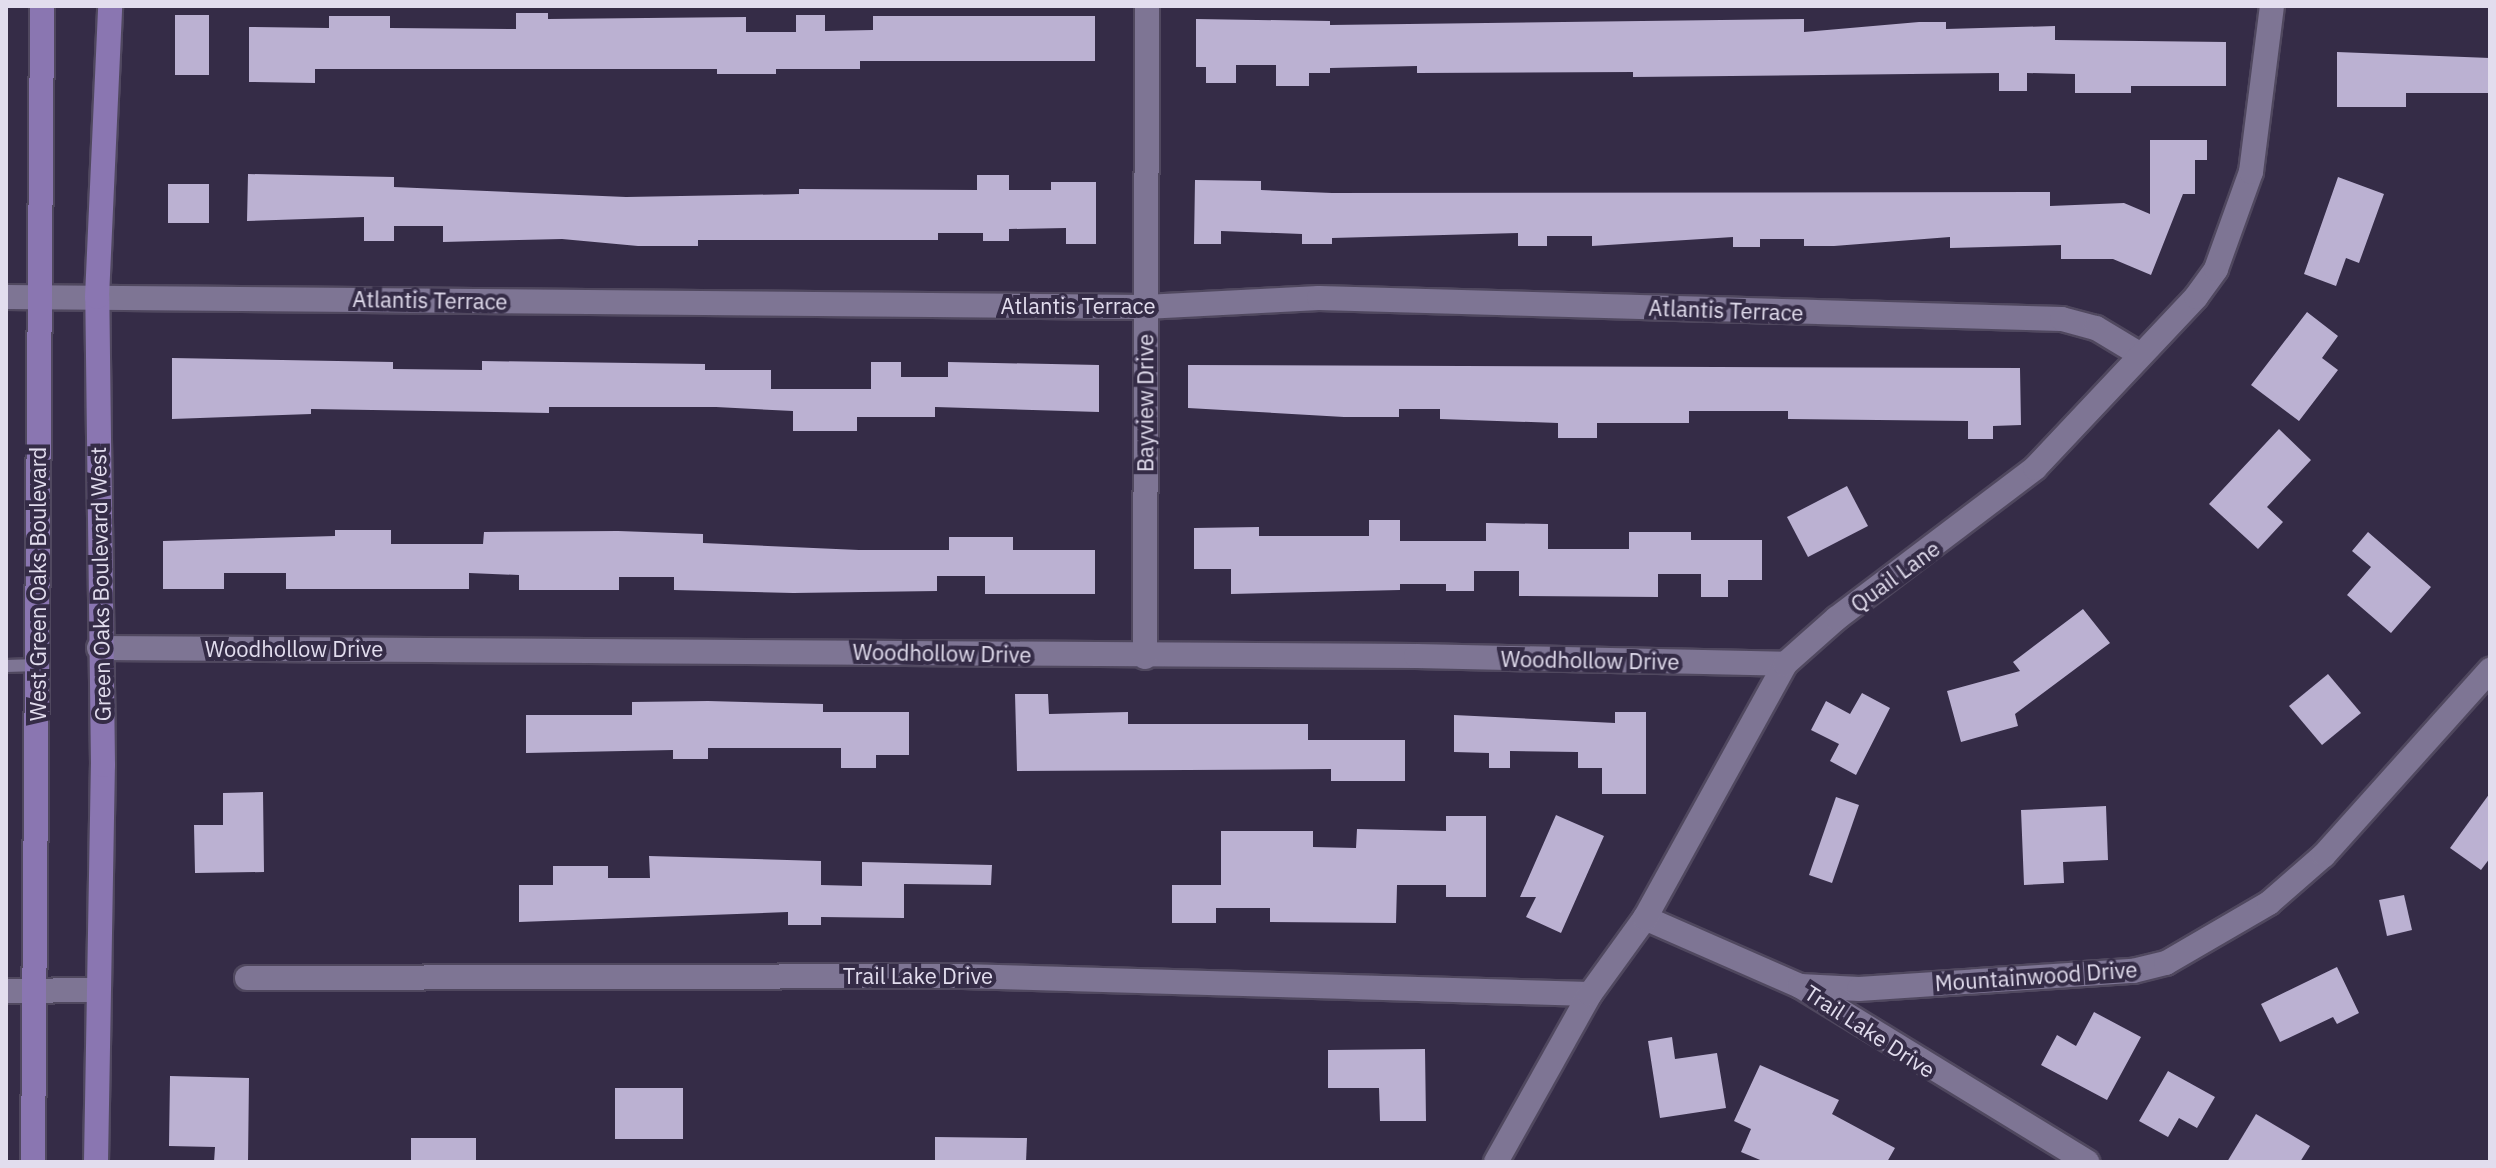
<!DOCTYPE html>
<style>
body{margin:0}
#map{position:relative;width:2496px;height:1168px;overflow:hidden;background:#352c47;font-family:"IBM Plex Sans",sans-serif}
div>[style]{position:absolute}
.building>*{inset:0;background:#bbb1d2}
.roads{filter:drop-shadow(2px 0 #50485f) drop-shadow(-2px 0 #50485f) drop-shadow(0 2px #50485f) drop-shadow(0 -2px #50485f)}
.service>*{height:12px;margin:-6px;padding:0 6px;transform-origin:6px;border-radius:6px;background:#7e7594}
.minor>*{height:24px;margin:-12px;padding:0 12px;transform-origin:12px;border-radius:12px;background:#7e7594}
.secondary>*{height:24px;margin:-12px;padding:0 12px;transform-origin:12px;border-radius:12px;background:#8a76b1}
span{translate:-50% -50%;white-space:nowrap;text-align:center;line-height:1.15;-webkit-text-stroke:8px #352c47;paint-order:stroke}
.street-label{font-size:22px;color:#e2ddee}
.frame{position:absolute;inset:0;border:8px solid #e2ddee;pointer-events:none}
</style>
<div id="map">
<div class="building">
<i style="clip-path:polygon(516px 13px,548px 13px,548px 19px,746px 17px,746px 32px,796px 32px,796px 15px,825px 15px,825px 31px,873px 30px,873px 16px,1095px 16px,1095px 61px,860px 61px,860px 69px,776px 69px,776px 74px,717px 74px,717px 69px,315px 69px,315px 83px,249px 82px,249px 27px,329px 28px,329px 16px,390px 16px,390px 28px,516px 29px)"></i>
<i style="clip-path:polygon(175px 15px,209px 15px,209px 75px,175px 75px)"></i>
<i style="clip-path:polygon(1196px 19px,1330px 21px,1330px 25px,1804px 19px,1804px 32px,1919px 22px,1946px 22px,1946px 29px,2055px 26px,2055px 40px,2226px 42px,2226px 86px,2131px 86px,2131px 93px,2075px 93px,2075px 74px,2027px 73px,2027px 91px,1999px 91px,1999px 73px,1633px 77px,1633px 72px,1417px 73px,1417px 66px,1330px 68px,1330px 73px,1309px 73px,1309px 86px,1276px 86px,1276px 65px,1236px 65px,1236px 83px,1206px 83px,1206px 67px,1196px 67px)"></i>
<i style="clip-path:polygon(2337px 52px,2490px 58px,2490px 93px,2406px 93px,2406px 107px,2337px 107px)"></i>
<i style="clip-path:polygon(2150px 140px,2207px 140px,2207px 160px,2195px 160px,2195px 194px,2183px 194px,2151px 275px,2113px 259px,2061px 259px,2061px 245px,1950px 248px,1950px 237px,1834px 246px,1804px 246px,1804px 239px,1760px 239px,1760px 247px,1733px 247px,1733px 237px,1592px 246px,1592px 236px,1547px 236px,1547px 246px,1518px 246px,1518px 233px,1332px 238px,1332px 244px,1302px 244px,1302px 234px,1221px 231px,1221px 244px,1194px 244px,1195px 180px,1261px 181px,1261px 190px,1332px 193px,2050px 192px,2050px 206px,2124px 203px,2150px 214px)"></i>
<i style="clip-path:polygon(248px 174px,394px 177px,394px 187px,626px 197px,799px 194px,799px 189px,977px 190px,977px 175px,1009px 175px,1009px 190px,1051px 190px,1051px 182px,1096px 182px,1096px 244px,1066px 244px,1066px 228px,1009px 229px,1009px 241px,983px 241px,983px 233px,938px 233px,938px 240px,698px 240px,698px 246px,638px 246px,562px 239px,443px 242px,443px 226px,394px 226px,394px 241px,364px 241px,364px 217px,247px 221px)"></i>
<i style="clip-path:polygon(2338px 177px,2384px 194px,2359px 263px,2346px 258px,2336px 286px,2304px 274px)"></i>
<i style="clip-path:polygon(168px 184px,209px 184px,209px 223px,168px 223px)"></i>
<i style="clip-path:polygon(2307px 312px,2338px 336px,2322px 358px,2338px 370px,2299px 421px,2251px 385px)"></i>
<i style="clip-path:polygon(172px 358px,393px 362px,393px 369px,482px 370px,482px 361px,705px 364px,705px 370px,771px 370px,771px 389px,871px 389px,871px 362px,901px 362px,901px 377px,948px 377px,948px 362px,1099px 365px,1099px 412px,935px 407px,935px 417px,857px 417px,857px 431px,793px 431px,793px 411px,716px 407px,549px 407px,549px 413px,311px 409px,311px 414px,172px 419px)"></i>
<i style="clip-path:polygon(1188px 365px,2020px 368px,2021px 425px,1993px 426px,1993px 439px,1968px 439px,1968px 421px,1788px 419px,1788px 411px,1689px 411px,1689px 423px,1597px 423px,1597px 438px,1558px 438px,1558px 423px,1440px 419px,1440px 409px,1399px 409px,1399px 417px,1344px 417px,1188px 408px)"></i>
<i style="clip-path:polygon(2279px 429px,2311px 460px,2267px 507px,2283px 522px,2258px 549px,2209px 504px)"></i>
<i style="clip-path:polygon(1847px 486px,1868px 526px,1808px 557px,1787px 517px)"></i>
<i style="clip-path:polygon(1369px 520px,1400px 520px,1400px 541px,1486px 541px,1486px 523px,1548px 524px,1548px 549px,1629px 549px,1629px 532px,1691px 532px,1691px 540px,1762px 540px,1762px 580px,1728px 580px,1728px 597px,1701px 597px,1701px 574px,1658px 574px,1658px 597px,1519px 596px,1519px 571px,1474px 571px,1474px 591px,1446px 591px,1446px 584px,1400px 584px,1400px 590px,1231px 594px,1231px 569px,1194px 569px,1194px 528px,1259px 527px,1259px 536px,1369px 536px)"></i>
<i style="clip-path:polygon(335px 530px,391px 530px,391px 544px,483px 544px,484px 532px,618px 531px,703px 534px,703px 543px,859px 550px,949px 550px,949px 537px,1013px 537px,1013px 550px,1095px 550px,1095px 594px,985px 594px,985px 576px,937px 576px,937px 591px,793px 593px,674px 590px,674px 577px,619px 577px,619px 590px,519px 590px,519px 575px,469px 573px,469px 589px,286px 589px,286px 573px,224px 573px,224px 589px,163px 589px,163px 541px,335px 536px)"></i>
<i style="clip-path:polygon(2368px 532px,2431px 587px,2391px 633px,2347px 595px,2371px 567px,2352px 551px)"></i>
<i style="clip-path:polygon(2083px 609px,2110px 643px,2015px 714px,2018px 726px,1961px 742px,1947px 691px,2020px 671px,2013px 662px)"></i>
<i style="clip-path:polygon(2328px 674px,2361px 713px,2322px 745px,2289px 706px)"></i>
<i style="clip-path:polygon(1862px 693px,1890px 708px,1856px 775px,1830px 761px,1839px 744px,1811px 730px,1826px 701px,1850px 714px)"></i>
<i style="clip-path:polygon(1015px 694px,1048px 694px,1049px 714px,1128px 712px,1128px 724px,1308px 724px,1308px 740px,1405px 740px,1405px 781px,1331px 781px,1331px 769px,1017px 771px)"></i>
<i style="clip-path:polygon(708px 701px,823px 704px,823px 712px,909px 712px,909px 755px,876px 755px,876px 768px,841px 768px,841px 748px,708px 748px,708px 759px,673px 759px,673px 750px,526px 753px,526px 715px,632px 715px,632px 702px)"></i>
<i style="clip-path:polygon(1615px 712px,1646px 712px,1646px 794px,1602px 794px,1602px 768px,1578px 768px,1578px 752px,1510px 751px,1510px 768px,1489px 768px,1489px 753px,1454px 752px,1454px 715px,1615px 723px)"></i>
<i style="clip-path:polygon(263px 792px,264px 872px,195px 873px,194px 825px,223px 825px,223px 793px)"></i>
<i style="clip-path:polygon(2490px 793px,2490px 858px,2481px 870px,2450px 848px)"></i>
<i style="clip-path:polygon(1836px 797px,1859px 805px,1832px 883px,1809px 875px)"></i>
<i style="clip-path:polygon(2106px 806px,2108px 860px,2063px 862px,2064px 883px,2024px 885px,2021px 810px)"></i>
<i style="clip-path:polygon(1556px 815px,1604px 836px,1561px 933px,1526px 917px,1536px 897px,1520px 897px)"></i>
<i style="clip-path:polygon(1446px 816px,1486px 816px,1486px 897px,1446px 897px,1446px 885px,1397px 885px,1396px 923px,1270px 922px,1270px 908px,1216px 908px,1216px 923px,1172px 923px,1172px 885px,1221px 885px,1221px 831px,1313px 831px,1313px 847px,1356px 848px,1357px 829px,1446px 831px)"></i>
<i style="clip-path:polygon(649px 856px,821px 861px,821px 885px,862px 886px,862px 862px,992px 865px,991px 885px,904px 884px,904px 918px,821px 917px,821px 925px,788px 925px,788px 912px,519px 922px,519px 885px,553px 885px,553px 866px,608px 866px,608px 878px,650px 878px)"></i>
<i style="clip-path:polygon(2404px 895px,2412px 930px,2387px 936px,2379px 900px)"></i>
<i style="clip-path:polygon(2337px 967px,2359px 1013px,2337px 1024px,2333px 1017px,2280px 1042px,2261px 1004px)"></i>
<i style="clip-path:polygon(2094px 1012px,2141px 1037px,2107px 1100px,2041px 1065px,2057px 1035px,2076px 1046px)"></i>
<i style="clip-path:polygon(1672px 1037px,1675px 1059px,1717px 1053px,1726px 1108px,1660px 1118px,1648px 1041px)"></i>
<i style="clip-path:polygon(1425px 1049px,1426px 1121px,1380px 1121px,1379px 1088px,1328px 1088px,1328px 1050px)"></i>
<i style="clip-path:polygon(1760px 1065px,1839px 1100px,1832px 1114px,1895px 1148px,1887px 1162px,1765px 1162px,1741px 1152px,1751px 1129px,1734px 1121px)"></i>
<i style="clip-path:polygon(2168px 1071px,2215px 1097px,2197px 1128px,2179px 1118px,2168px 1137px,2139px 1121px)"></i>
<i style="clip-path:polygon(170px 1076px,249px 1078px,248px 1162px,214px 1162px,215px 1147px,169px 1146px)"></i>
<i style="clip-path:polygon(615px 1088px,683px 1088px,683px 1139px,615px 1139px)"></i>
<i style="clip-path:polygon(2256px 1114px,2310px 1146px,2300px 1162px,2227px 1162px)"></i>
<i style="clip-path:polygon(935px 1137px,1027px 1138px,1026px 1162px,935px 1162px)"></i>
<i style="clip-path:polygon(411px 1138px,476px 1138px,476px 1162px,411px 1162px)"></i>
</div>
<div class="roads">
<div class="service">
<i style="left:6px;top:666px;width:32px;rotate:-2deg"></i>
</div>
<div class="minor">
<i style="left:6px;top:297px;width:1139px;rotate:0.5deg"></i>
<i style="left:1145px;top:307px;width:174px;rotate:-3deg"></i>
<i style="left:1319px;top:298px;width:743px;rotate:1.62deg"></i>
<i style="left:2062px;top:319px;width:35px;rotate:15deg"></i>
<i style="left:2096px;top:328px;width:52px;rotate:31deg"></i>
<i style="left:99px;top:648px;width:1317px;rotate:0.35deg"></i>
<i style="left:1416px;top:656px;width:369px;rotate:1.2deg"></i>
<i style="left:1145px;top:657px;width:651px;rotate:-89.82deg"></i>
<i style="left:1645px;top:918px;width:169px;rotate:23.7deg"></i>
<i style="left:1800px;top:986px;width:337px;rotate:31.5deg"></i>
<i style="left:247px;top:978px;width:716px;rotate:-0.16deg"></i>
<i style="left:963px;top:976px;width:627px;rotate:1.64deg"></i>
<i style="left:1800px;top:986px;width:59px;rotate:2.9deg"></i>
<i style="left:1859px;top:989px;width:275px;rotate:-3.8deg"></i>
<i style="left:2133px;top:971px;width:34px;rotate:-14deg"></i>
<i style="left:2166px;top:963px;width:119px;rotate:-30.2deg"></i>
<i style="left:2269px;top:903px;width:73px;rotate:-41.1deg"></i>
<i style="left:2324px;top:855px;width:249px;rotate:-48.1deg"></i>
<i style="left:6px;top:991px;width:91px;rotate:-0.6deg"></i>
<i style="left:1496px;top:1162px;width:193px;rotate:-60.8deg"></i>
<i style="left:1590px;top:994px;width:94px;rotate:-54.1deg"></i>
<i style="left:1645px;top:918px;width:290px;rotate:-61.1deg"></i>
<i style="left:1785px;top:664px;width:69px;rotate:-41.5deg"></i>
<i style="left:1837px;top:618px;width:248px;rotate:-37.1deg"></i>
<i style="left:2035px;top:468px;width:235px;rotate:-46.7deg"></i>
<i style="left:2196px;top:297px;width:34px;rotate:-54deg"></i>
<i style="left:2216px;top:269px;width:103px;rotate:-70.2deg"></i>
<i style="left:2251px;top:172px;width:167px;rotate:-82.8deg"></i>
</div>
<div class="secondary">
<i style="left:33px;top:1162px;width:1156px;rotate:-89.55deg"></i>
<i style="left:96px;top:1162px;width:397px;rotate:-89deg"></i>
<i style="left:103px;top:765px;width:468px;rotate:-90.7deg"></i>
<i style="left:97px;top:297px;width:291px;rotate:-87.4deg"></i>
</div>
</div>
<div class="street-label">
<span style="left:430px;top:300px;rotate:1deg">Atlantis Terrace</span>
<span style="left:1078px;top:306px">Atlantis Terrace</span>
<span style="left:1726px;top:310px;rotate:2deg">Atlantis Terrace</span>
<span style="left:1145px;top:403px;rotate:-90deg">Bayview Drive</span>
<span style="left:1895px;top:576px;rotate:-36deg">Quail Lane</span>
<span style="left:38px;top:584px;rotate:-90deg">West Green Oaks Boulevard</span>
<span style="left:100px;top:584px;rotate:-91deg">Green Oaks Boulevard West</span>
<span style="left:294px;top:649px">Woodhollow Drive</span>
<span style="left:942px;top:653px;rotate:1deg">Woodhollow Drive</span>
<span style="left:1590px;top:660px;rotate:1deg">Woodhollow Drive</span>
<span style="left:918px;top:976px">Trail Lake Drive</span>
<span style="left:2036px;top:976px;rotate:-4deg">Mountainwood Drive</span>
<span style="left:1870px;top:1031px;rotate:33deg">Trail Lake Drive</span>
</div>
<div class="frame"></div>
</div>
